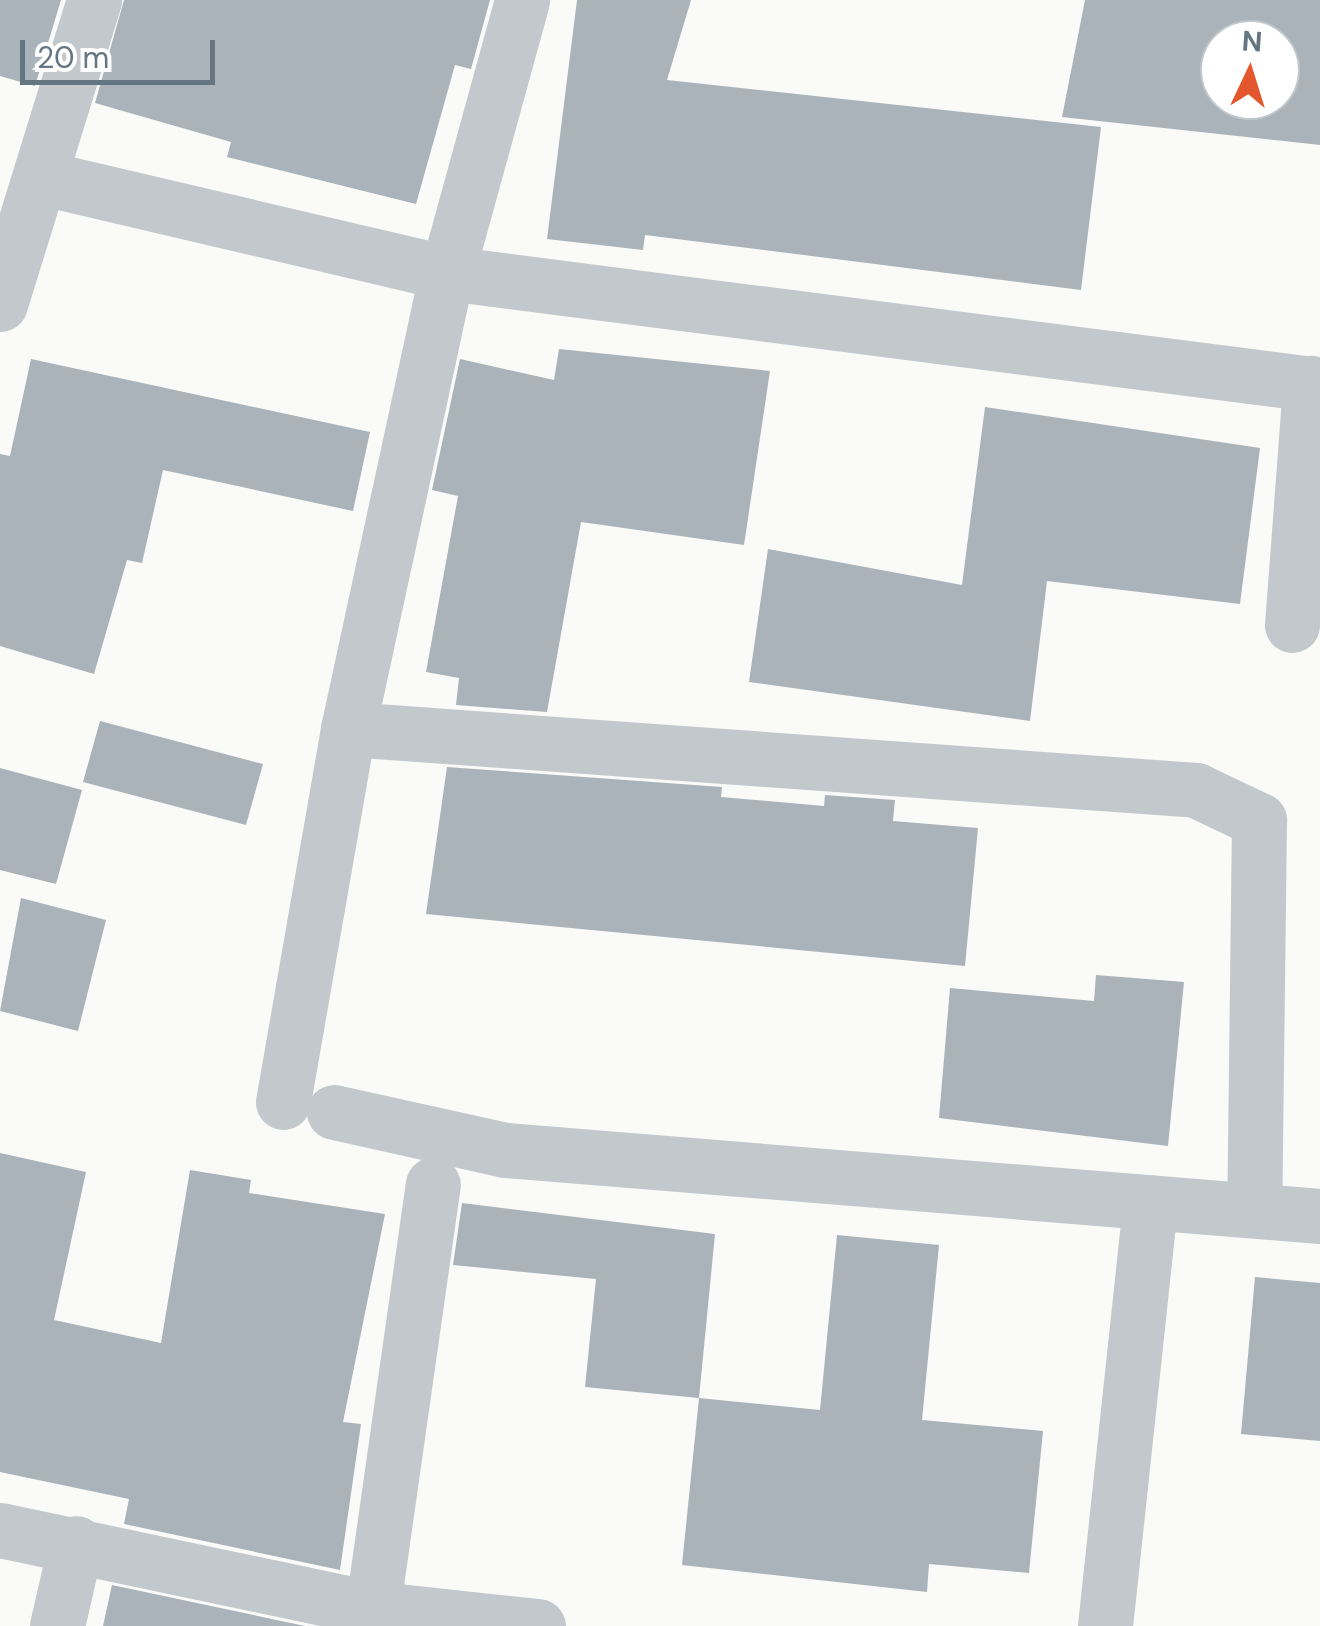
<!DOCTYPE html>
<style>
body{margin:0}
#map{position:relative;width:1320px;height:1626px;overflow:hidden;background:#fafaf8;font-family:"DM Sans",sans-serif}
div>[style]{position:absolute}
.building>*{inset:0;background:#aab3b9}
.minor>*{height:55px;margin:-27.5px;padding:0 27.5px;transform-origin:27.5px;border-radius:27.5px;background:#c3c8cc}
span{translate:-50% -50%;white-space:nowrap;text-align:center;line-height:1.15;-webkit-text-stroke:10px #fff;paint-order:stroke}
.north{position:absolute;left:1200px;top:20px;width:100px;height:100px;box-sizing:border-box;background:#fff;border:2px solid #c1c8cd;border-radius:50%;rotate:4deg;font-size:28px;font-weight:700;line-height:40px;text-align:center;color:#657683}
.north::after{content:'';display:block;margin:auto;width:35px;height:45px;background:#e4572e;clip-path:polygon(50% 0,100% 100%,50% 72%,0 100%)}
.scale{position:absolute;left:20px;top:40px;width:195px;height:45px;box-sizing:border-box;border:5px solid #657683;border-top:0;padding-left:12px;font-size:30px;line-height:35px;white-space:nowrap;color:#657683;-webkit-text-stroke:8px #fff;paint-order:stroke}
</style>
<div id="map">
<div class="building">
<i style="clip-path:polygon(0 0,61px 0,35px 86px,0 76px)"></i>
<i style="clip-path:polygon(124px 0,490px 0,471px 69px,455px 65px,416px 204px,227px 157px,231px 142px,95px 103px)"></i>
<i style="clip-path:polygon(577px 0,691px 0,667px 80px,1101px 127px,1081px 290px,645px 235px,643px 250px,547px 239px)"></i>
<i style="clip-path:polygon(evenodd,1085px 0,1320px 0,1320px 145px,1062px 117px,1085px 0,1220px 40px,1280px 40px,1280px 100px,1220px 100px,1220px 40px)"></i>
<i style="clip-path:polygon(559px 349px,770px 371px,744px 545px,581px 522px,547px 712px,456px 705px,459px 678px,426px 672px,458px 496px,432px 490px,460px 359px,554px 380px)"></i>
<i style="clip-path:polygon(31px 359px,370px 432px,353px 511px,163px 470px,142px 563px,127px 560px,94px 674px,0 646px,0 454px,10px 456px)"></i>
<i style="clip-path:polygon(985px 407px,1260px 448px,1240px 604px,1047px 581px,1030px 721px,749px 682px,768px 549px,962px 585px)"></i>
<i style="clip-path:polygon(100px 721px,263px 764px,246px 825px,83px 782px)"></i>
<i style="clip-path:polygon(447px 767px,722px 787px,721px 797px,824px 806px,825px 795px,895px 800px,893px 821px,978px 828px,965px 966px,426px 914px)"></i>
<i style="clip-path:polygon(0 768px,82px 790px,56px 884px,0 870px)"></i>
<i style="clip-path:polygon(21px 898px,106px 920px,78px 1031px,0 1011px)"></i>
<i style="clip-path:polygon(1096px 975px,1184px 982px,1168px 1146px,939px 1118px,950px 988px,1094px 1001px)"></i>
<i style="clip-path:polygon(0 1153px,86px 1172px,54px 1320px,161px 1343px,190px 1170px,251px 1180px,249px 1193px,385px 1214px,343px 1422px,361px 1424px,340px 1570px,124px 1524px,129px 1499px,0 1472px)"></i>
<i style="clip-path:polygon(462px 1203px,715px 1234px,699px 1398px,585px 1387px,596px 1279px,453px 1265px)"></i>
<i style="clip-path:polygon(837px 1235px,939px 1245px,922px 1420px,1043px 1431px,1029px 1573px,929px 1564px,927px 1592px,682px 1565px,699px 1398px,820px 1410px)"></i>
<i style="clip-path:polygon(1255px 1277px,1320px 1283px,1320px 1441px,1241px 1434px)"></i>
<i style="clip-path:polygon(112px 1585px,305px 1626px,103px 1626px)"></i>
</div>
<div class="minor">
<i style="left:43px;top:178px;width:415px;rotate:13.2deg"></i>
<i style="left:447px;top:273px;width:880px;rotate:7.31deg"></i>
<i style="left:0;top:304px;width:318px;rotate:-72.8deg"></i>
<i style="left:1292px;top:625px;width:243px;rotate:-85.7deg"></i>
<i style="left:348px;top:729px;width:850px;rotate:4.11deg"></i>
<i style="left:1196px;top:790px;width:70px;rotate:25.5deg"></i>
<i style="left:1259px;top:820px;width:390px;rotate:90.7deg"></i>
<i style="left:283px;top:1102px;width:379px;rotate:-80.1deg"></i>
<i style="left:348px;top:729px;width:467px;rotate:-77.8deg"></i>
<i style="left:447px;top:273px;width:283px;rotate:-74.6deg"></i>
<i style="left:334px;top:1112px;width:175px;rotate:12.5deg"></i>
<i style="left:505px;top:1150px;width:818px;rotate:4.63deg"></i>
<i style="left:0;top:1530px;width:379px;rotate:11.9deg"></i>
<i style="left:371px;top:1608px;width:168px;rotate:6.2deg"></i>
<i style="left:57px;top:1626px;width:85px;rotate:-77.1deg"></i>
<i style="left:370px;top:1626px;width:446px;rotate:-81.9deg"></i>
<i style="left:1105px;top:1626px;width:426px;rotate:-83.9deg"></i>
</div>
<div class="north">N</div>
<div class="scale">20 m</div>
</div>
